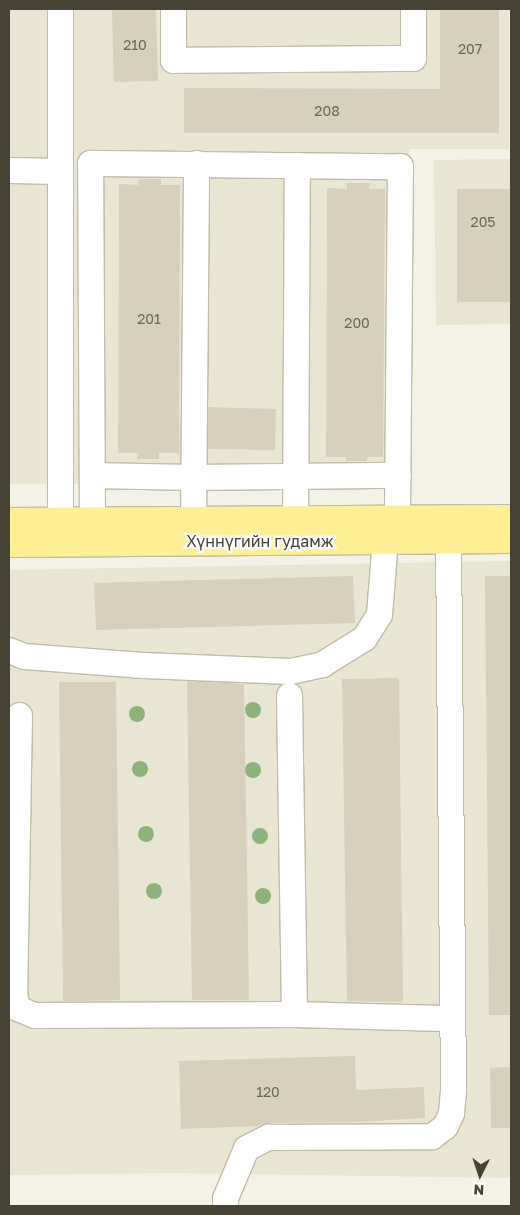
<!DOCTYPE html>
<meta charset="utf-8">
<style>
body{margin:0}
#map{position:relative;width:520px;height:1215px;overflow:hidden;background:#f4f2e6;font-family:"Golos Text",sans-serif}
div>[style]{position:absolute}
.residential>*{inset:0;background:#e9e5d3}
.building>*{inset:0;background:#d7d0ba}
.roads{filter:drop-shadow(1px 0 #c0bba8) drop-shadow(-1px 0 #c0bba8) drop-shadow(0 1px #c0bba8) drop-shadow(0 -1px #c0bba8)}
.minor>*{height:25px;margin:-12.5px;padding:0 12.5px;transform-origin:12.5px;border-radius:12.5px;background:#fff}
.major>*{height:28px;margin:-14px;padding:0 14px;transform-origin:14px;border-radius:14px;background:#ffef94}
.trees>*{width:16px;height:16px;margin:-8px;border-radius:50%;background:#8db27b}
span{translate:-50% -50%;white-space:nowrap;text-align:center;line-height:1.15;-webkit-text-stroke:4.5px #fff;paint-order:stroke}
.number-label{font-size:14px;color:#6b6656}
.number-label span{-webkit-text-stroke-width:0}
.street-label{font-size:16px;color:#474334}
.frame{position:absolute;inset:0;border:10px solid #474334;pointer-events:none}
.north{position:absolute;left:455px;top:1150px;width:50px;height:50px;-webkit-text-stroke:4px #fff;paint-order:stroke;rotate:184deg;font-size:14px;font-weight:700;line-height:20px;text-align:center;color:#474334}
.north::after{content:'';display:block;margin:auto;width:18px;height:22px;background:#474334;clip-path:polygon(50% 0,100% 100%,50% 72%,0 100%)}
</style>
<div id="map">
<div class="residential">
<i style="clip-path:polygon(9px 9px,509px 9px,509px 149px,409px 149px,409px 485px,9px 484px)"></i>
<i style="clip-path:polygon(511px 159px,511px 324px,436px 325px,434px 160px)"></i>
<i style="clip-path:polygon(511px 561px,511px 1178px,170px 1173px,9px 1175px,9px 570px)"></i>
</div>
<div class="building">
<i style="clip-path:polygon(112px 9px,156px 9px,158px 81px,114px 82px)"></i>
<i style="clip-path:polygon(440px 9px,499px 9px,499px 133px,184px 133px,184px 88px,440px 89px)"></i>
<i style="clip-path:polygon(139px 179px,161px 179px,161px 185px,180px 185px,179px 449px,179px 453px,159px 453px,159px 459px,137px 459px,138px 453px,118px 453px,119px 184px,138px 185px)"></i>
<i style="clip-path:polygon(347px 183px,370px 183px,369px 189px,385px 189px,383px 457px,367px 457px,367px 461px,346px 461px,346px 457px,326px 457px,327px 188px,347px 189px)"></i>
<i style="clip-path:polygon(457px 189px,510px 189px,511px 302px,457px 302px)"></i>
<i style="clip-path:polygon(208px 407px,276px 409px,275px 450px,208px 449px)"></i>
<i style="clip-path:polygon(353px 576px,355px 623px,96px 630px,94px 583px)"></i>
<i style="clip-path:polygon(485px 576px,511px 576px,511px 1015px,489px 1015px)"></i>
<i style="clip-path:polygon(399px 678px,403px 1002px,347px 1001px,342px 679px)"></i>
<i style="clip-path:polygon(187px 681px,244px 684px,249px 1000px,192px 1000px)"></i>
<i style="clip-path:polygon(59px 682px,116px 682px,120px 1000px,63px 1001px)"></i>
<i style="clip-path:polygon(355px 1056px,356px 1090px,424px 1087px,425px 1118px,357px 1122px,268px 1123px,257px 1126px,181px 1129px,179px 1061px)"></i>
<i style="clip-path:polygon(511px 1067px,511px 1128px,491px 1128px,490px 1068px)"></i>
</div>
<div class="roads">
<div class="minor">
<i style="left:173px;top:9px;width:51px;rotate:90deg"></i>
<i style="left:173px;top:60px;width:240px;rotate:-0.5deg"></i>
<i style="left:413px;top:58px;width:49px;rotate:-90deg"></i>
<i style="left:9px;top:170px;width:49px;rotate:1.2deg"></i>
<i style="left:92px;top:475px;width:101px;rotate:1.1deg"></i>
<i style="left:193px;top:477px;width:205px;rotate:-0.6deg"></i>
<i style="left:60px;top:521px;width:512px;rotate:-90deg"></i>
<i style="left:92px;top:521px;width:358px;rotate:-90.3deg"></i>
<i style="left:90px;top:163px;width:310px;rotate:0.6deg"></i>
<i style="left:400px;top:166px;width:355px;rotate:90.5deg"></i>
<i style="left:193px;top:521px;width:358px;rotate:-89.5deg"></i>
<i style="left:295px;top:521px;width:356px;rotate:-89.7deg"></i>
<i style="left:9px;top:650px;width:16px;rotate:22deg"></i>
<i style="left:24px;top:656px;width:119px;rotate:4.3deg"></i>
<i style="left:143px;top:665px;width:147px;rotate:2.3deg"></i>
<i style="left:290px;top:671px;width:33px;rotate:-12deg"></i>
<i style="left:322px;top:664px;width:49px;rotate:-31.8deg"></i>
<i style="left:364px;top:638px;width:28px;rotate:-58deg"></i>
<i style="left:379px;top:614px;width:74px;rotate:-85.4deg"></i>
<i style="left:289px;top:695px;width:319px;rotate:89.1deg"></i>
<i style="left:19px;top:715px;width:278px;rotate:91deg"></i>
<i style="left:14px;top:993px;width:15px;rotate:79deg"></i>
<i style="left:17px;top:1008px;width:18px;rotate:22deg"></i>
<i style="left:34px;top:1015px;width:260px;rotate:-0.2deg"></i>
<i style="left:294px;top:1014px;width:158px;rotate:1.5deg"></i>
<i style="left:225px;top:1206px;width:8px;rotate:-90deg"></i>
<i style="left:225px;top:1198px;width:54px;rotate:-67.2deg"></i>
<i style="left:246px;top:1148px;width:25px;rotate:-27deg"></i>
<i style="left:268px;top:1137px;width:164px;rotate:-0.3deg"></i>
<i style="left:432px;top:1136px;width:16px;rotate:-38deg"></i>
<i style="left:445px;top:1126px;width:14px;rotate:-65deg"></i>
<i style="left:451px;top:1113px;width:23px;rotate:-85deg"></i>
<i style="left:453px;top:1090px;width:550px;rotate:-90.52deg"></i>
</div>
<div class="major">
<i style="left:9px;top:522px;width:502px;rotate:-0.34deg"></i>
<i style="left:9px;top:543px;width:502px;rotate:-0.46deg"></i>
</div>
</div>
<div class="trees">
<i style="left:253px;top:710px"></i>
<i style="left:137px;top:714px"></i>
<i style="left:140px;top:769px"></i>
<i style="left:253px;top:770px"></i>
<i style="left:146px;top:834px"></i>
<i style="left:260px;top:836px"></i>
<i style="left:154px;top:891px"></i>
<i style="left:263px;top:896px"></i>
</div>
<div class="number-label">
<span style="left:135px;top:45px">210</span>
<span style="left:470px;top:49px">207</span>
<span style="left:327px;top:111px">208</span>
<span style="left:483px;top:222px">205</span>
<span style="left:149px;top:319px">201</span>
<span style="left:357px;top:323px">200</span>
<span style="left:268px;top:1092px">120</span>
</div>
<div class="street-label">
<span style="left:260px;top:541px">Хүннүгийн гудамж</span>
</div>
<div class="frame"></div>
<div class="north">N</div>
</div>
